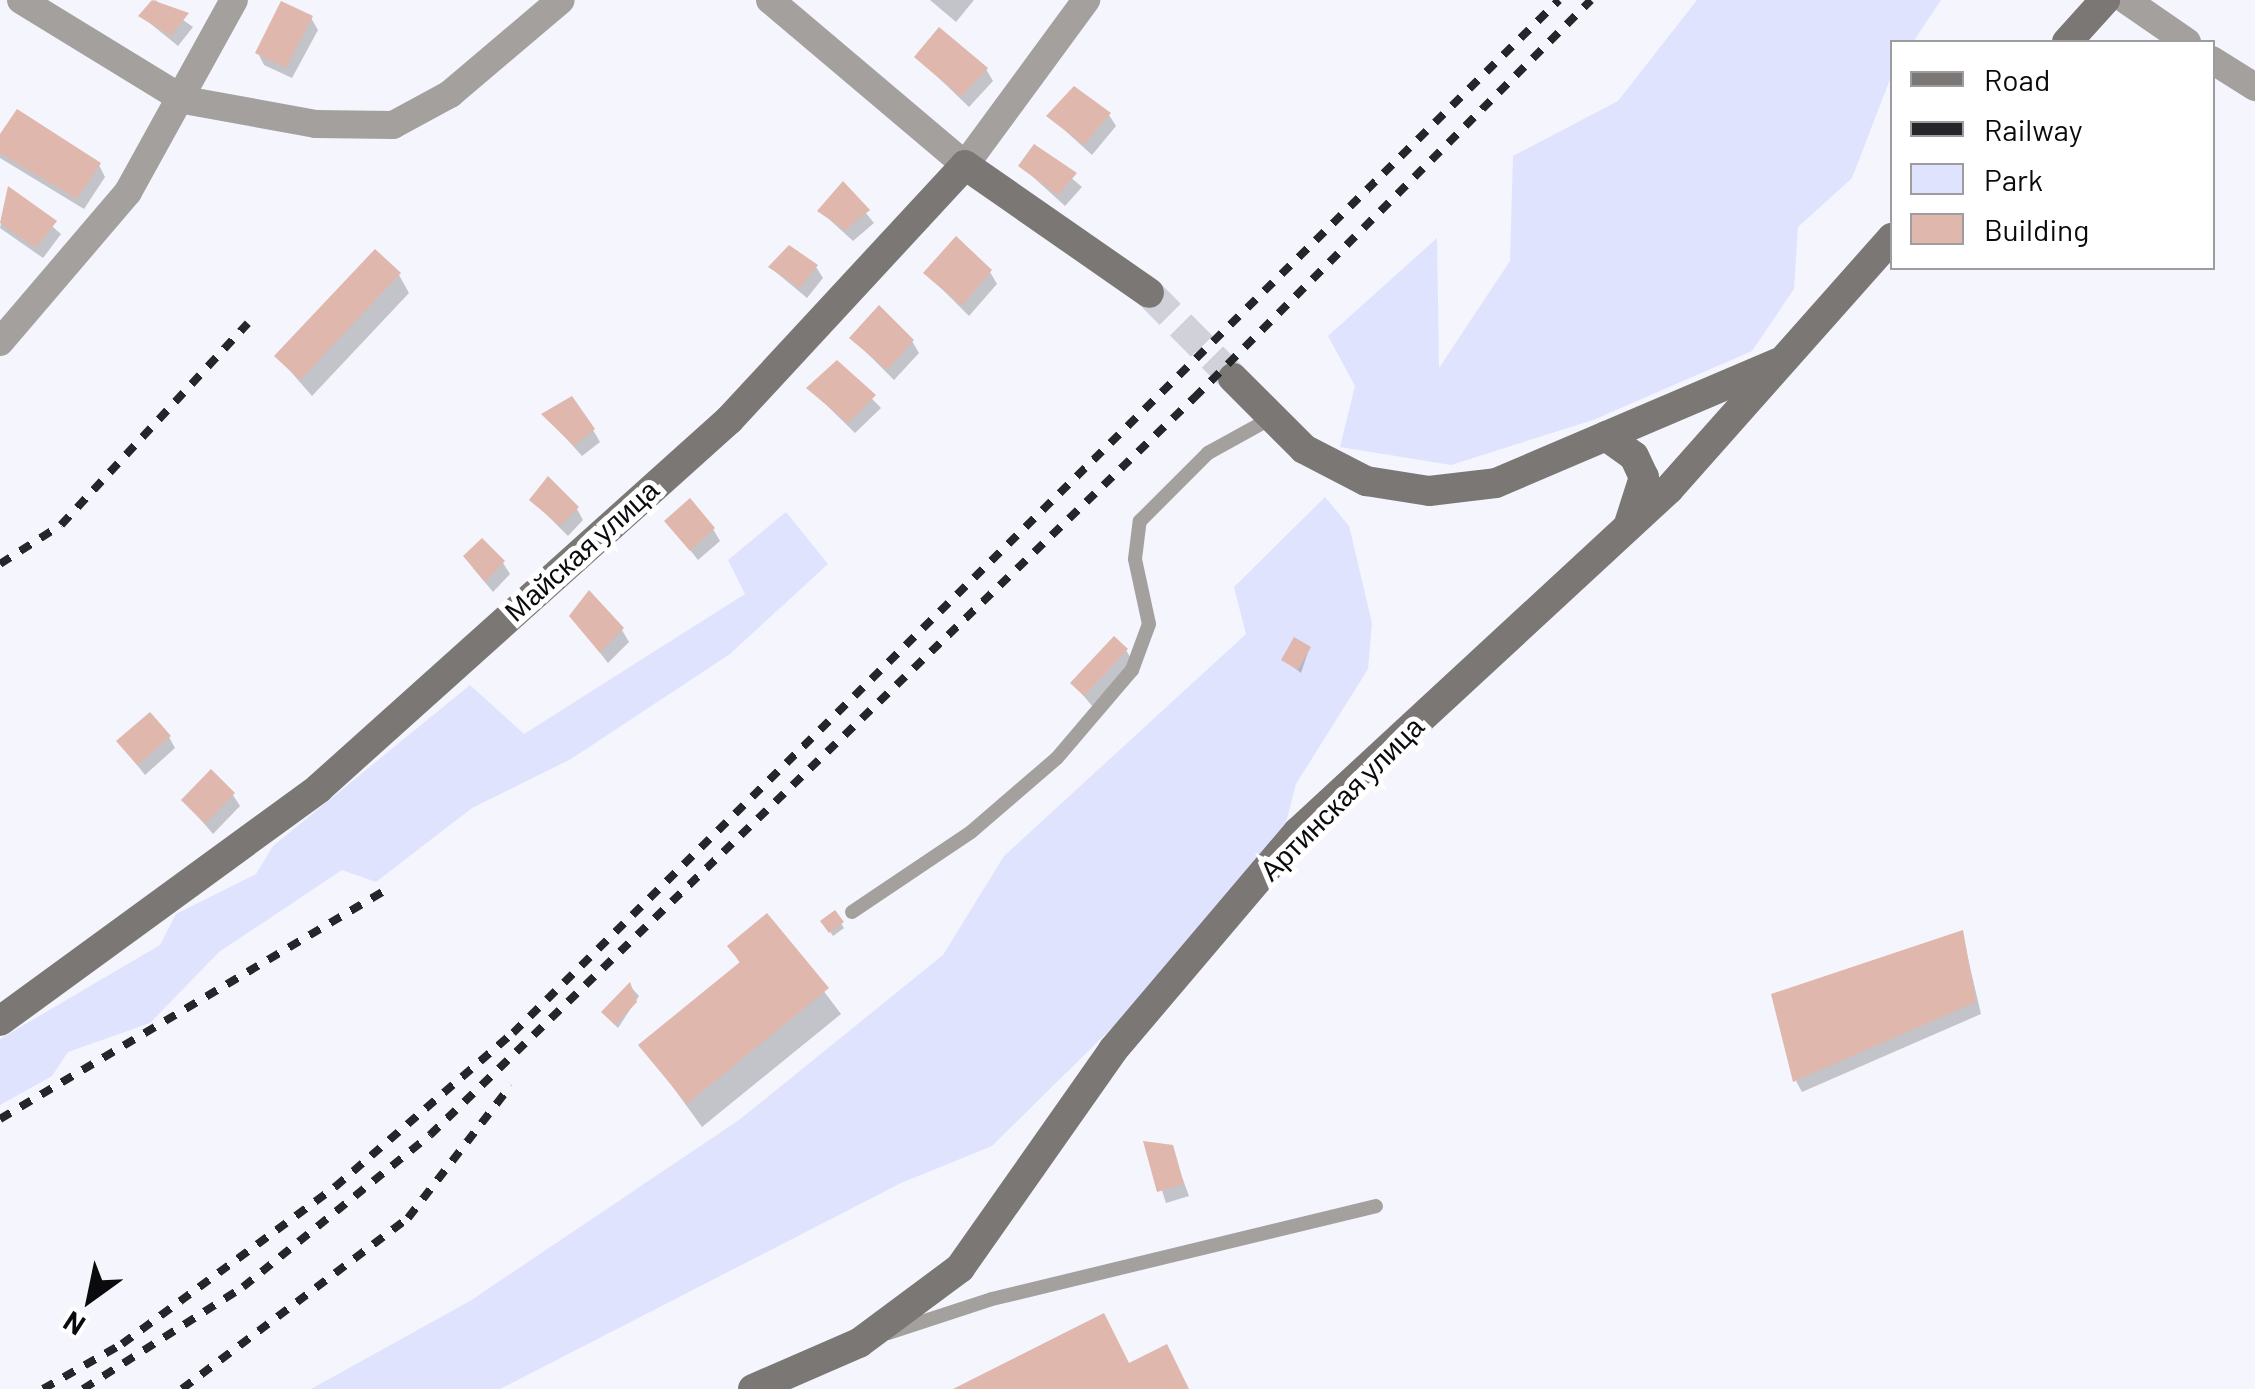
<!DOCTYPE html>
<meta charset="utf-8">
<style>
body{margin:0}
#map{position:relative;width:2255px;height:1389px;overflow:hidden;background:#f4f5fd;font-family:Barlow,sans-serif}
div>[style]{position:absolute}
.green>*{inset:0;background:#e0e3fe}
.shadow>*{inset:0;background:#0003}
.building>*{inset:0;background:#e0b7ac}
.secondary-tunnel>*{height:30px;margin-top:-15px;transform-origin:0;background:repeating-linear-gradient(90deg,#d1d2d9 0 30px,transparent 0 45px)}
.lane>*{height:14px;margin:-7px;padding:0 7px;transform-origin:7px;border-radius:7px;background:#a3a09e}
.street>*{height:28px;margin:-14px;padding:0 14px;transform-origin:14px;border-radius:14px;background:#a3a09e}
.secondary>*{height:30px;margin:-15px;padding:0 15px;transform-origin:15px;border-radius:15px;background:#7b7774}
.rail>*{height:8px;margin-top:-4px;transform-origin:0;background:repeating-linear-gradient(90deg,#252629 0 12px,transparent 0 24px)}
span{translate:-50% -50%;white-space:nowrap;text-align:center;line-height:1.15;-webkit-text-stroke:10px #fff;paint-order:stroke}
.street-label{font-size:28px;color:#0b0b0e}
.legend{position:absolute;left:1890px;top:40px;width:325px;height:230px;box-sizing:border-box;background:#fff;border:2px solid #9d9d9f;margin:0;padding:12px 18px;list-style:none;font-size:30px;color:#0b0b0e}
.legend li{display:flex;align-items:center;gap:20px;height:50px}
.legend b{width:50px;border:2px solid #9d9d9f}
.north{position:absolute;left:40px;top:1249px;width:100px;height:100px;-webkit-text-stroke:8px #fff;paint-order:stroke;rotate:213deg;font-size:28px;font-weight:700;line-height:40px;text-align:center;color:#0b0b0e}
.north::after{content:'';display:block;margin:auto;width:35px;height:45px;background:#0b0b0e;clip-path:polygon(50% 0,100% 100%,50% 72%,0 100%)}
</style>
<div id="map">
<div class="green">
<i style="clip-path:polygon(1697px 0,1941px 0,1913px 42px,1892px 42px,1892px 74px,1852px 178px,1798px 227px,1794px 289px,1752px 351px,1593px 420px,1451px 465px,1340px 447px,1355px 386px,1328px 336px,1437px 238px,1439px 368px,1510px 261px,1513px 156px,1618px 101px)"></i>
<i style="clip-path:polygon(1325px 497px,1349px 526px,1372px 623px,1368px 669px,1296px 784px,1282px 838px,1135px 1005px,992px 1146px,901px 1183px,500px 1389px,311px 1389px,470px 1301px,739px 1120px,943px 955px,1004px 856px,1246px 634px,1234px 587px)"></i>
<i style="clip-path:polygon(786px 512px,828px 564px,730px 654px,571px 759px,472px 808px,376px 882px,342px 870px,219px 952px,150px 1023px,68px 1052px,52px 1076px,0 1105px,0 1039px,160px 945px,176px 914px,256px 874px,273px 846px,470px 685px,524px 734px,745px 594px,728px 560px)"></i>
</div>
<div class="shadow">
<i style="clip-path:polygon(155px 0,193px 27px,178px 46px,141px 16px)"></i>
<i style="clip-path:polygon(930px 0,974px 0,956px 22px)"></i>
<i style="clip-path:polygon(311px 18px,318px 30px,292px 78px,264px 65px,258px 53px)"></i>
<i style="clip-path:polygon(917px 57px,986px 69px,993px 81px,969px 107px)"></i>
<i style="clip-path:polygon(1109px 115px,1116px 126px,1092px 155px,1049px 116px)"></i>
<i style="clip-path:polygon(0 138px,99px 165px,105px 177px,84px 209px,0 158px)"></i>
<i style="clip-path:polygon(1035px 147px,1082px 187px,1065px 206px,1021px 166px)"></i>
<i style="clip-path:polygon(843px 185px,874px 223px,853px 241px,820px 211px)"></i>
<i style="clip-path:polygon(9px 189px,61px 234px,43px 258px,0 228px)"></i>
<i style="clip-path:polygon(816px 267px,823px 278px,807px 298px,771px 268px)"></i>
<i style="clip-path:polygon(990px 272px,997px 284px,969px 316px,926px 273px)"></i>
<i style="clip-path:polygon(399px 275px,409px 293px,312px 396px,277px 356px)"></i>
<i style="clip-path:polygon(852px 338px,912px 341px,919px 353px,894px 380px)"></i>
<i style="clip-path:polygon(837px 363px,881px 408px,855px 433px,810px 389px)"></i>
<i style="clip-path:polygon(545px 415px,593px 430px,600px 442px,582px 456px)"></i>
<i style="clip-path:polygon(532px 500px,577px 509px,583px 520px,568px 536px)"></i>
<i style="clip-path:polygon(667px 521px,713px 529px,720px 541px,698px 560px)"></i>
<i style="clip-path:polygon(503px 563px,510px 574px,493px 592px,473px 568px)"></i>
<i style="clip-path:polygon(572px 617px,622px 630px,629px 642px,608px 663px)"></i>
<i style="clip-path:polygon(1309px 649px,1301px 673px,1284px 660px)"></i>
<i style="clip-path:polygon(1126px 650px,1133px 662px,1092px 706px,1073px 683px)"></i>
<i style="clip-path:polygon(169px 737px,175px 748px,145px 775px,119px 742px)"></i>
<i style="clip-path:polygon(233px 795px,240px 806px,213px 834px,184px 800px)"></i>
<i style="clip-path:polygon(835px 913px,844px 928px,833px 936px,823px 921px)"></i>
<i style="clip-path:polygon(767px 916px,841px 1014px,702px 1127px,642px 1045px,741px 965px,730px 946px)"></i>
<i style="clip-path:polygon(1962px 933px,1981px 1014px,1802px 1092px,1796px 1081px)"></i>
<i style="clip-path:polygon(630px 986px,639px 996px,618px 1028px,607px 1017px)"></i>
<i style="clip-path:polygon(1147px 1144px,1171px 1147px,1189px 1196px,1166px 1203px)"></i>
</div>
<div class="building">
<i style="clip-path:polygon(152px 0,189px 13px,171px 36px,138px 16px)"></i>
<i style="clip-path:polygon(281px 1px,313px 16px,286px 68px,255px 53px)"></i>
<i style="clip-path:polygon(939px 27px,988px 68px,961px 97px,914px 57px)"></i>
<i style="clip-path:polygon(1074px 86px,1111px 113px,1084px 145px,1046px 116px)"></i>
<i style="clip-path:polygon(17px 109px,101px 163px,77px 199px,0 153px,0 134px)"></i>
<i style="clip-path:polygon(1034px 144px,1077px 173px,1058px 195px,1018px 166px)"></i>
<i style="clip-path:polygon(843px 181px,870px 210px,845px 230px,817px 211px)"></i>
<i style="clip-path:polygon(8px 186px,57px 221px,36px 248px,0 223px)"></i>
<i style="clip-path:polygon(956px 236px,992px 270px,962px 306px,923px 273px)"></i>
<i style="clip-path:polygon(789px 245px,818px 265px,800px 288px,768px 267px)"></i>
<i style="clip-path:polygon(375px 249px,401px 273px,300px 380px,274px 356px)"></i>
<i style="clip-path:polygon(879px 305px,914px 340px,887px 370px,849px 338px)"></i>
<i style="clip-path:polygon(837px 360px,876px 395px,848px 423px,806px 388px)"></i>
<i style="clip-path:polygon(572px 396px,595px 429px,574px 446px,541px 414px)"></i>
<i style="clip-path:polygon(548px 476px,579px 507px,560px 526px,529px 500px)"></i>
<i style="clip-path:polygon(690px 498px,715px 528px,690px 551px,664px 521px)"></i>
<i style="clip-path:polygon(482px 538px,505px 561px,485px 582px,463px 556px)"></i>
<i style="clip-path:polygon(589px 590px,624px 628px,600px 653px,569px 616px)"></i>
<i style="clip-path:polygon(1114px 636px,1128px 649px,1084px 696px,1070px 683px)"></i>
<i style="clip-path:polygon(1294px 637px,1311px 647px,1298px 670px,1281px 660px)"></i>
<i style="clip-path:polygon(150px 712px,171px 736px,137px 765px,116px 741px)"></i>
<i style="clip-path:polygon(211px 769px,235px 793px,205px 824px,181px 800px)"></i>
<i style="clip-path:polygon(835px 910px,844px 922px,829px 933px,820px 921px)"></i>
<i style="clip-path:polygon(767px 913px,829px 988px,687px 1104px,638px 1045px,740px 962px,727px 946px)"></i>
<i style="clip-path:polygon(1963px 930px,1976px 1002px,1793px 1082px,1771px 994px)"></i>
<i style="clip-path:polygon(630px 982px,637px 1002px,615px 1025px,601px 1012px)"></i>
<i style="clip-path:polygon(1143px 1141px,1173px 1145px,1184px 1184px,1157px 1192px)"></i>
<i style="clip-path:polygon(1104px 1313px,1129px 1363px,1167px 1344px,1189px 1389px,953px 1389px)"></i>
</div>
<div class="secondary-tunnel">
<i style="left:1149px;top:293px;width:120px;rotate:45.3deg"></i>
</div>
<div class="lane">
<i style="left:852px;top:912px;width:143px;rotate:-33.9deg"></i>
<i style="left:971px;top:832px;width:113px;rotate:-40.7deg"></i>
<i style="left:1057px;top:758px;width:116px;rotate:-49.6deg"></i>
<i style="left:1132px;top:670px;width:49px;rotate:-69.7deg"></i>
<i style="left:1149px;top:624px;width:66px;rotate:-102.2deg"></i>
<i style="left:1135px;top:559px;width:38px;rotate:-83deg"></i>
<i style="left:1140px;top:521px;width:96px;rotate:-45deg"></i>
<i style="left:1208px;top:453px;width:68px;rotate:-28.8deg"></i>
<i style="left:888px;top:1333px;width:109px;rotate:-18.1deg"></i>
<i style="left:992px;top:1299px;width:395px;rotate:-13.6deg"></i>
</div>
<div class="street">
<i style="left:21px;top:0;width:191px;rotate:31.5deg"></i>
<i style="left:184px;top:100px;width:134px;rotate:10.3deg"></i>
<i style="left:316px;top:124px;width:77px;rotate:0.7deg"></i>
<i style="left:393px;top:125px;width:65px;rotate:-28.5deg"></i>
<i style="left:450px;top:94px;width:145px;rotate:-40.3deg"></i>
<i style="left:770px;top:0;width:255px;rotate:40.2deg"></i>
<i style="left:965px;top:165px;width:205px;rotate:-53.7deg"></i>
<i style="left:2126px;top:0;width:74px;rotate:34.5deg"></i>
<i style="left:2212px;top:60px;width:51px;rotate:32.1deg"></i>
<i style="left:0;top:342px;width:197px;rotate:-49.5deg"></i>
<i style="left:128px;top:192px;width:219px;rotate:-61.1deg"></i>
</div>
<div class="secondary">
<i style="left:2067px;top:42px;width:57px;rotate:-47.9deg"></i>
<i style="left:1233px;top:378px;width:100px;rotate:45deg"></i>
<i style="left:1304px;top:449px;width:70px;rotate:27.3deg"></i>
<i style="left:1366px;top:481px;width:64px;rotate:9deg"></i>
<i style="left:1429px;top:491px;width:67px;rotate:-6.8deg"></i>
<i style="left:1496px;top:483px;width:306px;rotate:-23.1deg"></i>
<i style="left:1606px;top:436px;width:34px;rotate:36deg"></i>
<i style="left:1634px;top:456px;width:23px;rotate:65deg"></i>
<i style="left:1644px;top:477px;width:49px;rotate:107.7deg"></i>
<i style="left:0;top:1021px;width:395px;rotate:-36.1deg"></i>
<i style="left:319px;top:788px;width:551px;rotate:-41.91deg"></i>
<i style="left:729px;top:420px;width:347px;rotate:-47.2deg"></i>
<i style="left:965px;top:165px;width:224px;rotate:34.8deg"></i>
<i style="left:753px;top:1389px;width:116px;rotate:-23.5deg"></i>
<i style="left:859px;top:1343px;width:126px;rotate:-36.6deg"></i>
<i style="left:960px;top:1268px;width:266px;rotate:-54.9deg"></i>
<i style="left:1113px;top:1050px;width:286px;rotate:-49.7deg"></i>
<i style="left:1298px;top:832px;width:505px;rotate:-42.75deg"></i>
<i style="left:1669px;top:489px;width:336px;rotate:-48.4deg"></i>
</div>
<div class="rail">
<i style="left:0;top:564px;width:72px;rotate:-32.6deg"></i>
<i style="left:61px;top:525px;width:275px;rotate:-47.2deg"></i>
<i style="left:0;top:1119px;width:449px;rotate:-30.7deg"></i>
<i style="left:43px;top:1389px;width:91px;rotate:-29.7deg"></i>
<i style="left:122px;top:1344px;width:265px;rotate:-36.4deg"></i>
<i style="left:335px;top:1187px;width:235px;rotate:-40.9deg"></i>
<i style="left:513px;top:1033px;width:1470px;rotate:-44.64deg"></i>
<i style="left:83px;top:1389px;width:190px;rotate:-32.5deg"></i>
<i style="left:243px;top:1287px;width:241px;rotate:-39.1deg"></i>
<i style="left:430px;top:1135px;width:1062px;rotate:-43.97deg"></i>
<i style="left:1194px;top:398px;width:562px;rotate:-45.07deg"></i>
<i style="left:182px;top:1389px;width:283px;rotate:-37.1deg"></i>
<i style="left:408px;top:1218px;width:168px;rotate:-52.2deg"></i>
</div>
<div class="street-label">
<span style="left:581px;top:550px;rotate:-42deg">Майская улица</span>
<span style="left:1341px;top:798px;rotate:-45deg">Артинская улица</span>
</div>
<ul class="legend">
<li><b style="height:12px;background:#7b7774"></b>Road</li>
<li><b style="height:12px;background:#252629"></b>Railway</li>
<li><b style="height:28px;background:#e0e3fe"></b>Park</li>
<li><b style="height:28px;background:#e0b7ac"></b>Building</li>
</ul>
<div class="north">N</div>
</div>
